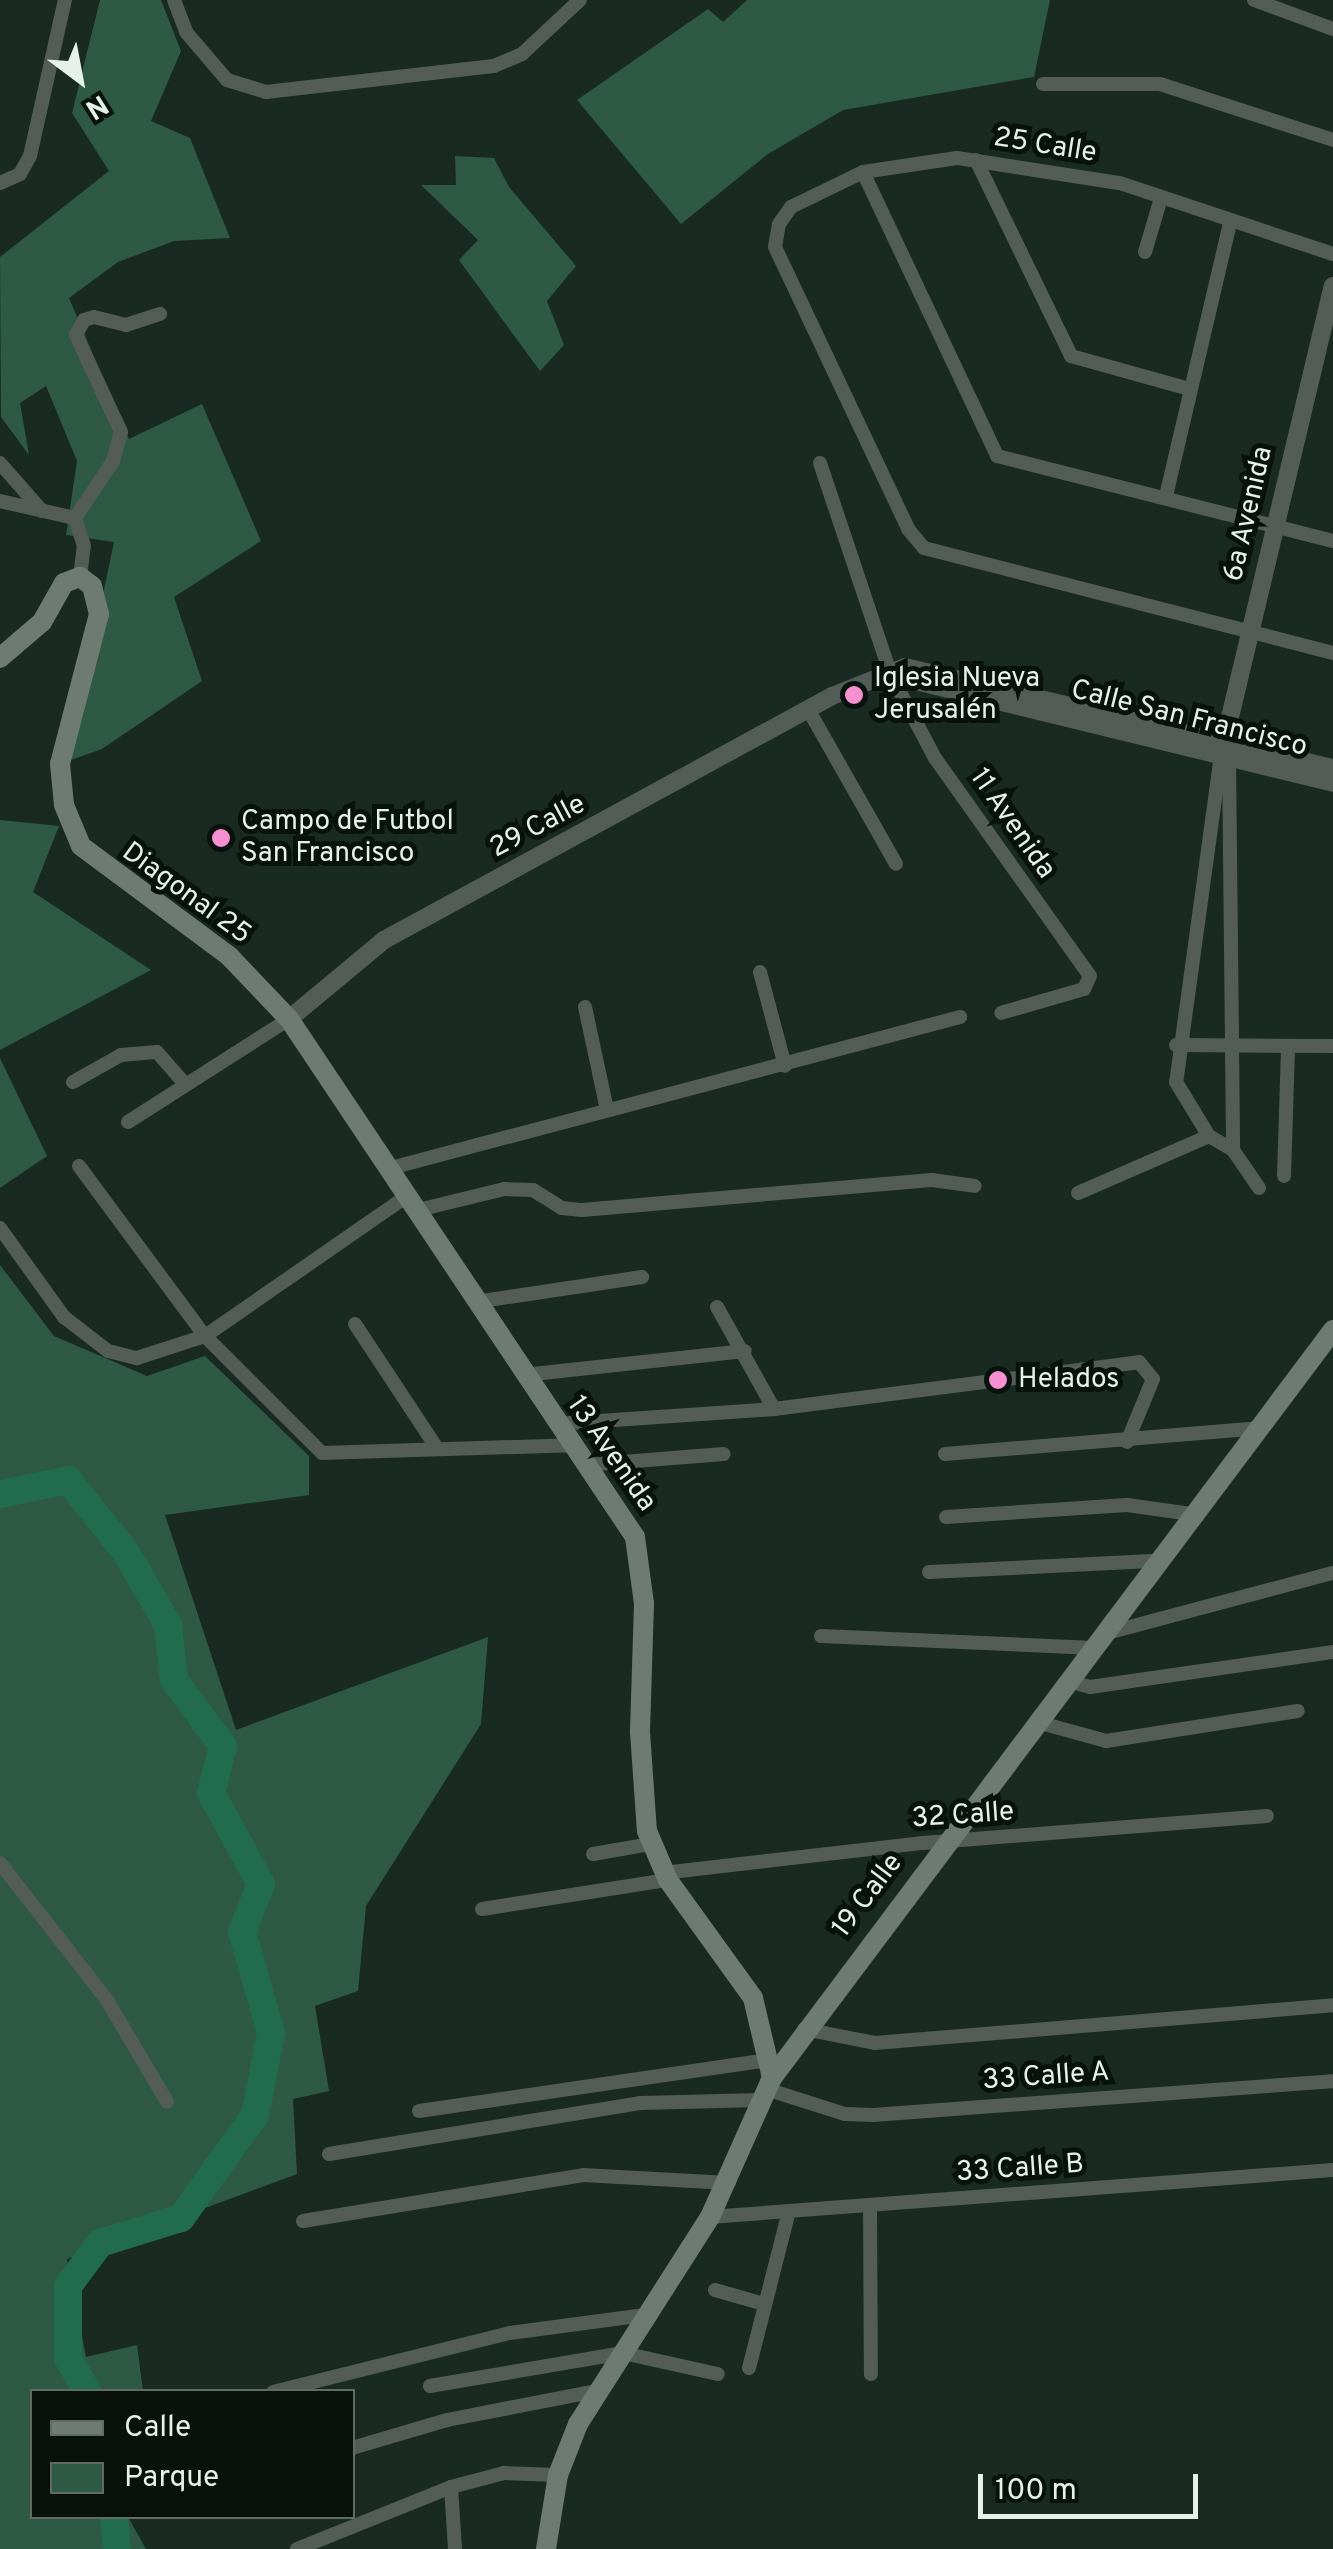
<!DOCTYPE html>
<meta charset="utf-8">
<style>
body{margin:0}
#map{position:relative;width:1333px;height:2549px;overflow:hidden;background:#192a22;font-family:Overpass,sans-serif}
div>[style]{position:absolute}
.green>*{inset:0;background:#2d5945}
.river>*{height:28px;margin:-14px;padding:0 14px;transform-origin:14px;border-radius:14px;background:#216c4e}
.minor>*{height:14px;margin:-7px;padding:0 7px;transform-origin:7px;border-radius:7px;background:#545c58}
.tertiary>*{height:18px;margin:-9px;padding:0 9px;transform-origin:9px;border-radius:9px;background:#545c58}
.secondary>*{height:20px;margin:-10px;padding:0 10px;transform-origin:10px;border-radius:10px;background:#6d7b73}
.dots>*{width:28px;height:28px;translate:-50% -50%;box-sizing:border-box;border:5px solid #09110d;border-radius:50%}
span{translate:-50% -50%;white-space:nowrap;text-align:center;line-height:1.15;-webkit-text-stroke:10px #09110d;paint-order:stroke}
.street-label{font-size:28px;color:#e6f1eb}
.poi-label{font-size:28px;color:#e6f1eb}
.left{translate:0 -50%;text-align:left}
.legend{position:absolute;left:30px;top:2389px;width:325px;height:130px;box-sizing:border-box;background:#09110d;border:2px solid #616b66;margin:0;padding:12px 18px;list-style:none;font-size:30px;color:#e6f1eb}
.legend li{display:flex;align-items:center;gap:20px;height:50px}
.legend b{width:50px;border:2px solid #616b66}
.north{position:absolute;left:30px;top:30px;width:100px;height:100px;-webkit-text-stroke:8px #09110d;paint-order:stroke;rotate:148deg;font-size:28px;font-weight:700;line-height:40px;text-align:center;color:#e6f1eb}
.north::after{content:'';display:block;margin:auto;width:35px;height:45px;background:#e6f1eb;clip-path:polygon(50% 0,100% 100%,50% 72%,0 100%)}
.scale{position:absolute;left:978px;top:2474px;width:220px;height:45px;box-sizing:border-box;border:5px solid #e6f1eb;border-top:0;padding-left:12px;font-size:30px;line-height:35px;white-space:nowrap;color:#e6f1eb;-webkit-text-stroke:8px #09110d;paint-order:stroke}
</style>
<div id="map">
<div class="green">
<i style="clip-path:polygon(100px 0,161px 0,181px 51px,151px 121px,190px 138px,230px 238px,174px 241px,118px 262px,69px 298px,129px 439px,202px 404px,261px 541px,174px 597px,202px 681px,102px 749px,68px 761px,114px 542px,66px 535px,77px 461px,46px 386px,20px 403px,29px 455px,1px 417px,0 257px,109px 171px,72px 113px)"></i>
<i style="clip-path:polygon(747px 0,1050px 0,1034px 77px,843px 110px,768px 154px,681px 224px,577px 100px,708px 9px,723px 22px)"></i>
<i style="clip-path:polygon(455px 156px,494px 158px,509px 187px,576px 266px,547px 301px,564px 345px,540px 371px,459px 260px,478px 240px,421px 185px,456px 185px)"></i>
<i style="clip-path:polygon(0 820px,59px 826px,33px 892px,151px 970px,0 1050px)"></i>
<i style="clip-path:polygon(0 1058px,47px 1156px,0 1188px)"></i>
<i style="clip-path:polygon(0 1265px,54px 1336px,147px 1376px,205px 1356px,309px 1456px,309px 1495px,165px 1515px,236px 1730px,488px 1637px,481px 1724px,366px 1906px,358px 1991px,315px 2006px,329px 2091px,293px 2099px,297px 2174px,67px 2259px,86px 2357px,137px 2345px,143px 2391px,32px 2392px,32px 2516px,128px 2517px,146px 2549px,0 2549px)"></i>
</div>
<div class="river">
<i style="left:0;top:1494px;width:69px;rotate:-11.6deg"></i>
<i style="left:68px;top:1480px;width:91px;rotate:51.2deg"></i>
<i style="left:125px;top:1551px;width:86px;rotate:59.8deg"></i>
<i style="left:168px;top:1625px;width:55px;rotate:83.8deg"></i>
<i style="left:174px;top:1680px;width:82px;rotate:53.4deg"></i>
<i style="left:223px;top:1746px;width:49px;rotate:104.3deg"></i>
<i style="left:211px;top:1793px;width:104px;rotate:61.2deg"></i>
<i style="left:261px;top:1884px;width:52px;rotate:111.6deg"></i>
<i style="left:242px;top:1932px;width:105px;rotate:74deg"></i>
<i style="left:271px;top:2033px;width:84px;rotate:101deg"></i>
<i style="left:255px;top:2115px;width:127px;rotate:125.7deg"></i>
<i style="left:181px;top:2218px;width:85px;rotate:162.8deg"></i>
<i style="left:100px;top:2243px;width:54px;rotate:126.7deg"></i>
<i style="left:68px;top:2286px;width:72px;rotate:90deg"></i>
<i style="left:68px;top:2358px;width:39px;rotate:60deg"></i>
<i style="left:114px;top:2516px;width:33px;rotate:85deg"></i>
</div>
<div class="minor">
<i style="left:174px;top:0;width:34px;rotate:69deg"></i>
<i style="left:186px;top:32px;width:63px;rotate:49.5deg"></i>
<i style="left:227px;top:80px;width:41px;rotate:17.1deg"></i>
<i style="left:266px;top:92px;width:229px;rotate:-6.5deg"></i>
<i style="left:494px;top:66px;width:30px;rotate:-23deg"></i>
<i style="left:522px;top:54px;width:79px;rotate:-43deg"></i>
<i style="left:1254px;top:0;width:84px;rotate:20.2deg"></i>
<i style="left:1043px;top:84px;width:117px"></i>
<i style="left:1160px;top:84px;width:182px;rotate:17.9deg"></i>
<i style="left:976px;top:160px;width:218px;rotate:64.1deg"></i>
<i style="left:1071px;top:356px;width:123px;rotate:15.6deg"></i>
<i style="left:863px;top:172px;width:314px;rotate:64.7deg"></i>
<i style="left:997px;top:456px;width:347px;rotate:14.2deg"></i>
<i style="left:0;top:183px;width:22px;rotate:-24deg"></i>
<i style="left:20px;top:174px;width:21px;rotate:-61deg"></i>
<i style="left:30px;top:156px;width:160px;rotate:-77.4deg"></i>
<i style="left:1145px;top:252px;width:56px;rotate:-73.5deg"></i>
<i style="left:1333px;top:254px;width:225px;rotate:-161.6deg"></i>
<i style="left:1119px;top:183px;width:164px;rotate:-171.2deg"></i>
<i style="left:957px;top:158px;width:95px;rotate:171.5deg"></i>
<i style="left:863px;top:172px;width:80px;rotate:154.1deg"></i>
<i style="left:791px;top:207px;width:21px;rotate:125deg"></i>
<i style="left:779px;top:224px;width:23px;rotate:100deg"></i>
<i style="left:775px;top:247px;width:312px;rotate:64.7deg"></i>
<i style="left:908px;top:529px;width:25px;rotate:50deg"></i>
<i style="left:924px;top:548px;width:422px;rotate:14.4deg"></i>
<i style="left:0;top:463px;width:64px;rotate:48.8deg"></i>
<i style="left:820px;top:463px;width:224px;rotate:71.5deg"></i>
<i style="left:891px;top:675px;width:94px;rotate:62.1deg"></i>
<i style="left:935px;top:758px;width:267px;rotate:54.6deg"></i>
<i style="left:1090px;top:976px;width:14px;rotate:115deg"></i>
<i style="left:1084px;top:989px;width:86px;rotate:163.9deg"></i>
<i style="left:1166px;top:496px;width:280px;rotate:-76.8deg"></i>
<i style="left:0;top:501px;width:77px;rotate:12.8deg"></i>
<i style="left:80px;top:577px;width:31px;rotate:-83deg"></i>
<i style="left:84px;top:546px;width:29px;rotate:-108deg"></i>
<i style="left:75px;top:518px;width:69px;rotate:-56.3deg"></i>
<i style="left:113px;top:461px;width:30px;rotate:-75deg"></i>
<i style="left:121px;top:432px;width:107px;rotate:-114.9deg"></i>
<i style="left:76px;top:335px;width:17px;rotate:-62deg"></i>
<i style="left:84px;top:320px;width:10px;rotate:-17deg"></i>
<i style="left:94px;top:317px;width:33px;rotate:14deg"></i>
<i style="left:126px;top:325px;width:36px;rotate:-18deg"></i>
<i style="left:808px;top:709px;width:178px;rotate:60.4deg"></i>
<i style="left:1221px;top:755px;width:330px;rotate:97.8deg"></i>
<i style="left:1176px;top:1082px;width:63px;rotate:58.6deg"></i>
<i style="left:1209px;top:1136px;width:28px;rotate:30deg"></i>
<i style="left:1233px;top:1150px;width:46px;rotate:55.6deg"></i>
<i style="left:1229px;top:757px;width:393px;rotate:89.4deg"></i>
<i style="left:760px;top:972px;width:97px;rotate:75.1deg"></i>
<i style="left:585px;top:1007px;width:105px;rotate:77.9deg"></i>
<i style="left:1176px;top:1045px;width:157px;rotate:0.4deg"></i>
<i style="left:73px;top:1082px;width:55px;rotate:-29.4deg"></i>
<i style="left:121px;top:1055px;width:36px;rotate:-5deg"></i>
<i style="left:157px;top:1052px;width:43px;rotate:48.8deg"></i>
<i style="left:128px;top:1122px;width:191px;rotate:-32.6deg"></i>
<i style="left:79px;top:1166px;width:212px;rotate:53.5deg"></i>
<i style="left:205px;top:1336px;width:165px;rotate:45deg"></i>
<i style="left:322px;top:1453px;width:249px;rotate:-1.8deg"></i>
<i style="left:387px;top:1169px;width:593px;rotate:-14.86deg"></i>
<i style="left:1284px;top:1176px;width:130px;rotate:-88.2deg"></i>
<i style="left:1078px;top:1193px;width:143px;rotate:-23.5deg"></i>
<i style="left:414px;top:1211px;width:93px;rotate:-13.7deg"></i>
<i style="left:504px;top:1189px;width:29px;rotate:2deg"></i>
<i style="left:533px;top:1190px;width:34px;rotate:32deg"></i>
<i style="left:562px;top:1208px;width:20px;rotate:6deg"></i>
<i style="left:582px;top:1210px;width:351px;rotate:-4.9deg"></i>
<i style="left:932px;top:1180px;width:43px;rotate:7.9deg"></i>
<i style="left:0;top:1228px;width:110px;rotate:54.3deg"></i>
<i style="left:64px;top:1317px;width:56px;rotate:37.7deg"></i>
<i style="left:108px;top:1351px;width:30px;rotate:14deg"></i>
<i style="left:137px;top:1358px;width:71px;rotate:-17.9deg"></i>
<i style="left:205px;top:1336px;width:244px;rotate:-34.7deg"></i>
<i style="left:475px;top:1302px;width:169px;rotate:-8.5deg"></i>
<i style="left:717px;top:1307px;width:117px;rotate:60.8deg"></i>
<i style="left:355px;top:1324px;width:147px;rotate:56.6deg"></i>
<i style="left:524px;top:1375px;width:222px;rotate:-6.2deg"></i>
<i style="left:556px;top:1424px;width:219px;rotate:-3.9deg"></i>
<i style="left:774px;top:1409px;width:368px;rotate:-7.3deg"></i>
<i style="left:1139px;top:1362px;width:22px;rotate:51deg"></i>
<i style="left:1153px;top:1379px;width:68px;rotate:112.4deg"></i>
<i style="left:945px;top:1454px;width:314px;rotate:-4.7deg"></i>
<i style="left:585px;top:1465px;width:139px;rotate:-4.5deg"></i>
<i style="left:946px;top:1517px;width:181px;rotate:-3.8deg"></i>
<i style="left:1127px;top:1505px;width:65px;rotate:8deg"></i>
<i style="left:929px;top:1572px;width:228px;rotate:-2.8deg"></i>
<i style="left:1107px;top:1633px;width:234px;rotate:-14.9deg"></i>
<i style="left:821px;top:1636px;width:273px;rotate:2.5deg"></i>
<i style="left:1068px;top:1681px;width:23px;rotate:15deg"></i>
<i style="left:1090px;top:1687px;width:246px;rotate:-8.2deg"></i>
<i style="left:1037px;top:1722px;width:72px;rotate:15.4deg"></i>
<i style="left:1106px;top:1741px;width:194px;rotate:-8.9deg"></i>
<i style="left:593px;top:1854px;width:59px;rotate:-9.8deg"></i>
<i style="left:0;top:1863px;width:174px;rotate:52deg"></i>
<i style="left:107px;top:2000px;width:118px;rotate:59.5deg"></i>
<i style="left:663px;top:1873px;width:262px;rotate:-6.6deg"></i>
<i style="left:923px;top:1843px;width:345px;rotate:-4.5deg"></i>
<i style="left:482px;top:1909px;width:188px;rotate:-8.9deg"></i>
<i style="left:804px;top:2029px;width:72px;rotate:11.2deg"></i>
<i style="left:875px;top:2043px;width:460px;rotate:-4.7deg"></i>
<i style="left:766px;top:2089px;width:83px;rotate:17.6deg"></i>
<i style="left:845px;top:2114px;width:28px;rotate:2deg"></i>
<i style="left:873px;top:2115px;width:461px;rotate:-4.2deg"></i>
<i style="left:419px;top:2111px;width:348px;rotate:-8.3deg"></i>
<i style="left:329px;top:2154px;width:315px;rotate:-9.3deg"></i>
<i style="left:640px;top:2103px;width:120px;rotate:-1.4deg"></i>
<i style="left:870px;top:2205px;width:169px;rotate:89.7deg"></i>
<i style="left:710px;top:2217px;width:625px;rotate:-4.31deg"></i>
<i style="left:303px;top:2221px;width:284px;rotate:-9.3deg"></i>
<i style="left:583px;top:2175px;width:146px;rotate:3.1deg"></i>
<i style="left:715px;top:2290px;width:51px;rotate:15.9deg"></i>
<i style="left:749px;top:2368px;width:162px;rotate:-75.7deg"></i>
<i style="left:430px;top:2386px;width:196px;rotate:-9.7deg"></i>
<i style="left:623px;top:2353px;width:97px;rotate:12.5deg"></i>
<i style="left:273px;top:2392px;width:244px;rotate:-14deg"></i>
<i style="left:510px;top:2333px;width:136px;rotate:-7.6deg"></i>
<i style="left:352px;top:2448px;width:99px;rotate:-16.4deg"></i>
<i style="left:447px;top:2420px;width:157px;rotate:-11deg"></i>
<i style="left:451px;top:2487px;width:62px;rotate:86.3deg"></i>
<i style="left:297px;top:2549px;width:166px;rotate:-21.9deg"></i>
<i style="left:451px;top:2487px;width:55px;rotate:-14.8deg"></i>
<i style="left:504px;top:2473px;width:54px;rotate:2.1deg"></i>
</div>
<div class="tertiary">
<i style="left:891px;top:675px;width:455px;rotate:13.7deg"></i>
<i style="left:1221px;top:755px;width:482px;rotate:-76.6deg"></i>
<i style="left:289px;top:1019px;width:124px;rotate:-39.7deg"></i>
<i style="left:384px;top:940px;width:510px;rotate:-28.57deg"></i>
<i style="left:832px;top:696px;width:79px;rotate:-21.7deg"></i>
<i style="left:905px;top:667px;width:440px;rotate:13.3deg"></i>
</div>
<div class="secondary">
<i style="left:0;top:658px;width:55px;rotate:-40.6deg"></i>
<i style="left:42px;top:622px;width:45px;rotate:-60.6deg"></i>
<i style="left:64px;top:583px;width:17px;rotate:-21deg"></i>
<i style="left:80px;top:577px;width:15px;rotate:37deg"></i>
<i style="left:92px;top:586px;width:29px;rotate:76deg"></i>
<i style="left:99px;top:614px;width:155px;rotate:104.6deg"></i>
<i style="left:60px;top:764px;width:41px;rotate:84.4deg"></i>
<i style="left:64px;top:805px;width:44px;rotate:67.5deg"></i>
<i style="left:81px;top:846px;width:184px;rotate:36.6deg"></i>
<i style="left:229px;top:956px;width:87px;rotate:46.4deg"></i>
<i style="left:289px;top:1019px;width:623px;rotate:56.26deg"></i>
<i style="left:635px;top:1537px;width:68px;rotate:82.3deg"></i>
<i style="left:644px;top:1604px;width:128px;rotate:91.8deg"></i>
<i style="left:640px;top:1732px;width:99px;rotate:86deg"></i>
<i style="left:647px;top:1831px;width:53px;rotate:66.8deg"></i>
<i style="left:668px;top:1880px;width:145px;rotate:54.2deg"></i>
<i style="left:753px;top:1998px;width:82px;rotate:76.6deg"></i>
<i style="left:546px;top:2549px;width:75px;rotate:-80.8deg"></i>
<i style="left:558px;top:2475px;width:55px;rotate:-68.6deg"></i>
<i style="left:578px;top:2424px;width:246px;rotate:-57.5deg"></i>
<i style="left:710px;top:2217px;width:152px;rotate:-66deg"></i>
<i style="left:772px;top:2078px;width:935px;rotate:-53.13deg"></i>
</div>
<div class="dots">
<i style="left:854px;top:695px;background:#f690d0"></i>
<i style="left:221px;top:838px;background:#f690d0"></i>
<i style="left:998px;top:1380px;background:#f690d0"></i>
</div>
<div class="street-label">
<span style="left:1045px;top:146px;rotate:9deg">25 Calle</span>
<span style="left:1249px;top:514px;rotate:-77deg">6a Avenida</span>
<span style="left:1189px;top:719px;rotate:14deg">Calle San Francisco</span>
<span style="left:1012px;top:824px;rotate:55deg">11 Avenida</span>
<span style="left:538px;top:827px;rotate:-28deg">29 Calle</span>
<span style="left:186px;top:894px;rotate:36deg">Diagonal 25</span>
<span style="left:611px;top:1454px;rotate:55deg">13 Avenida</span>
<span style="left:963px;top:1816px;rotate:-4deg">32 Calle</span>
<span style="left:868px;top:1896px;rotate:-53deg">19 Calle</span>
<span style="left:1046px;top:2077px;rotate:-4deg">33 Calle A</span>
<span style="left:1020px;top:2169px;rotate:-4deg">33 Calle B</span>
</div>
<div class="poi-label">
<span class="left" style="left:874px;top:695px">Iglesia Nueva<br>Jerusalén</span>
<span class="left" style="left:241px;top:838px">Campo de Futbol<br>San Francisco</span>
<span class="left" style="left:1018px;top:1380px">Helados</span>
</div>
<ul class="legend">
<li><b style="height:12px;background:#6d7b73"></b>Calle</li>
<li><b style="height:28px;background:#2d5945"></b>Parque</li>
</ul>
<div class="north">N</div>
<div class="scale">100 m</div>
</div>
